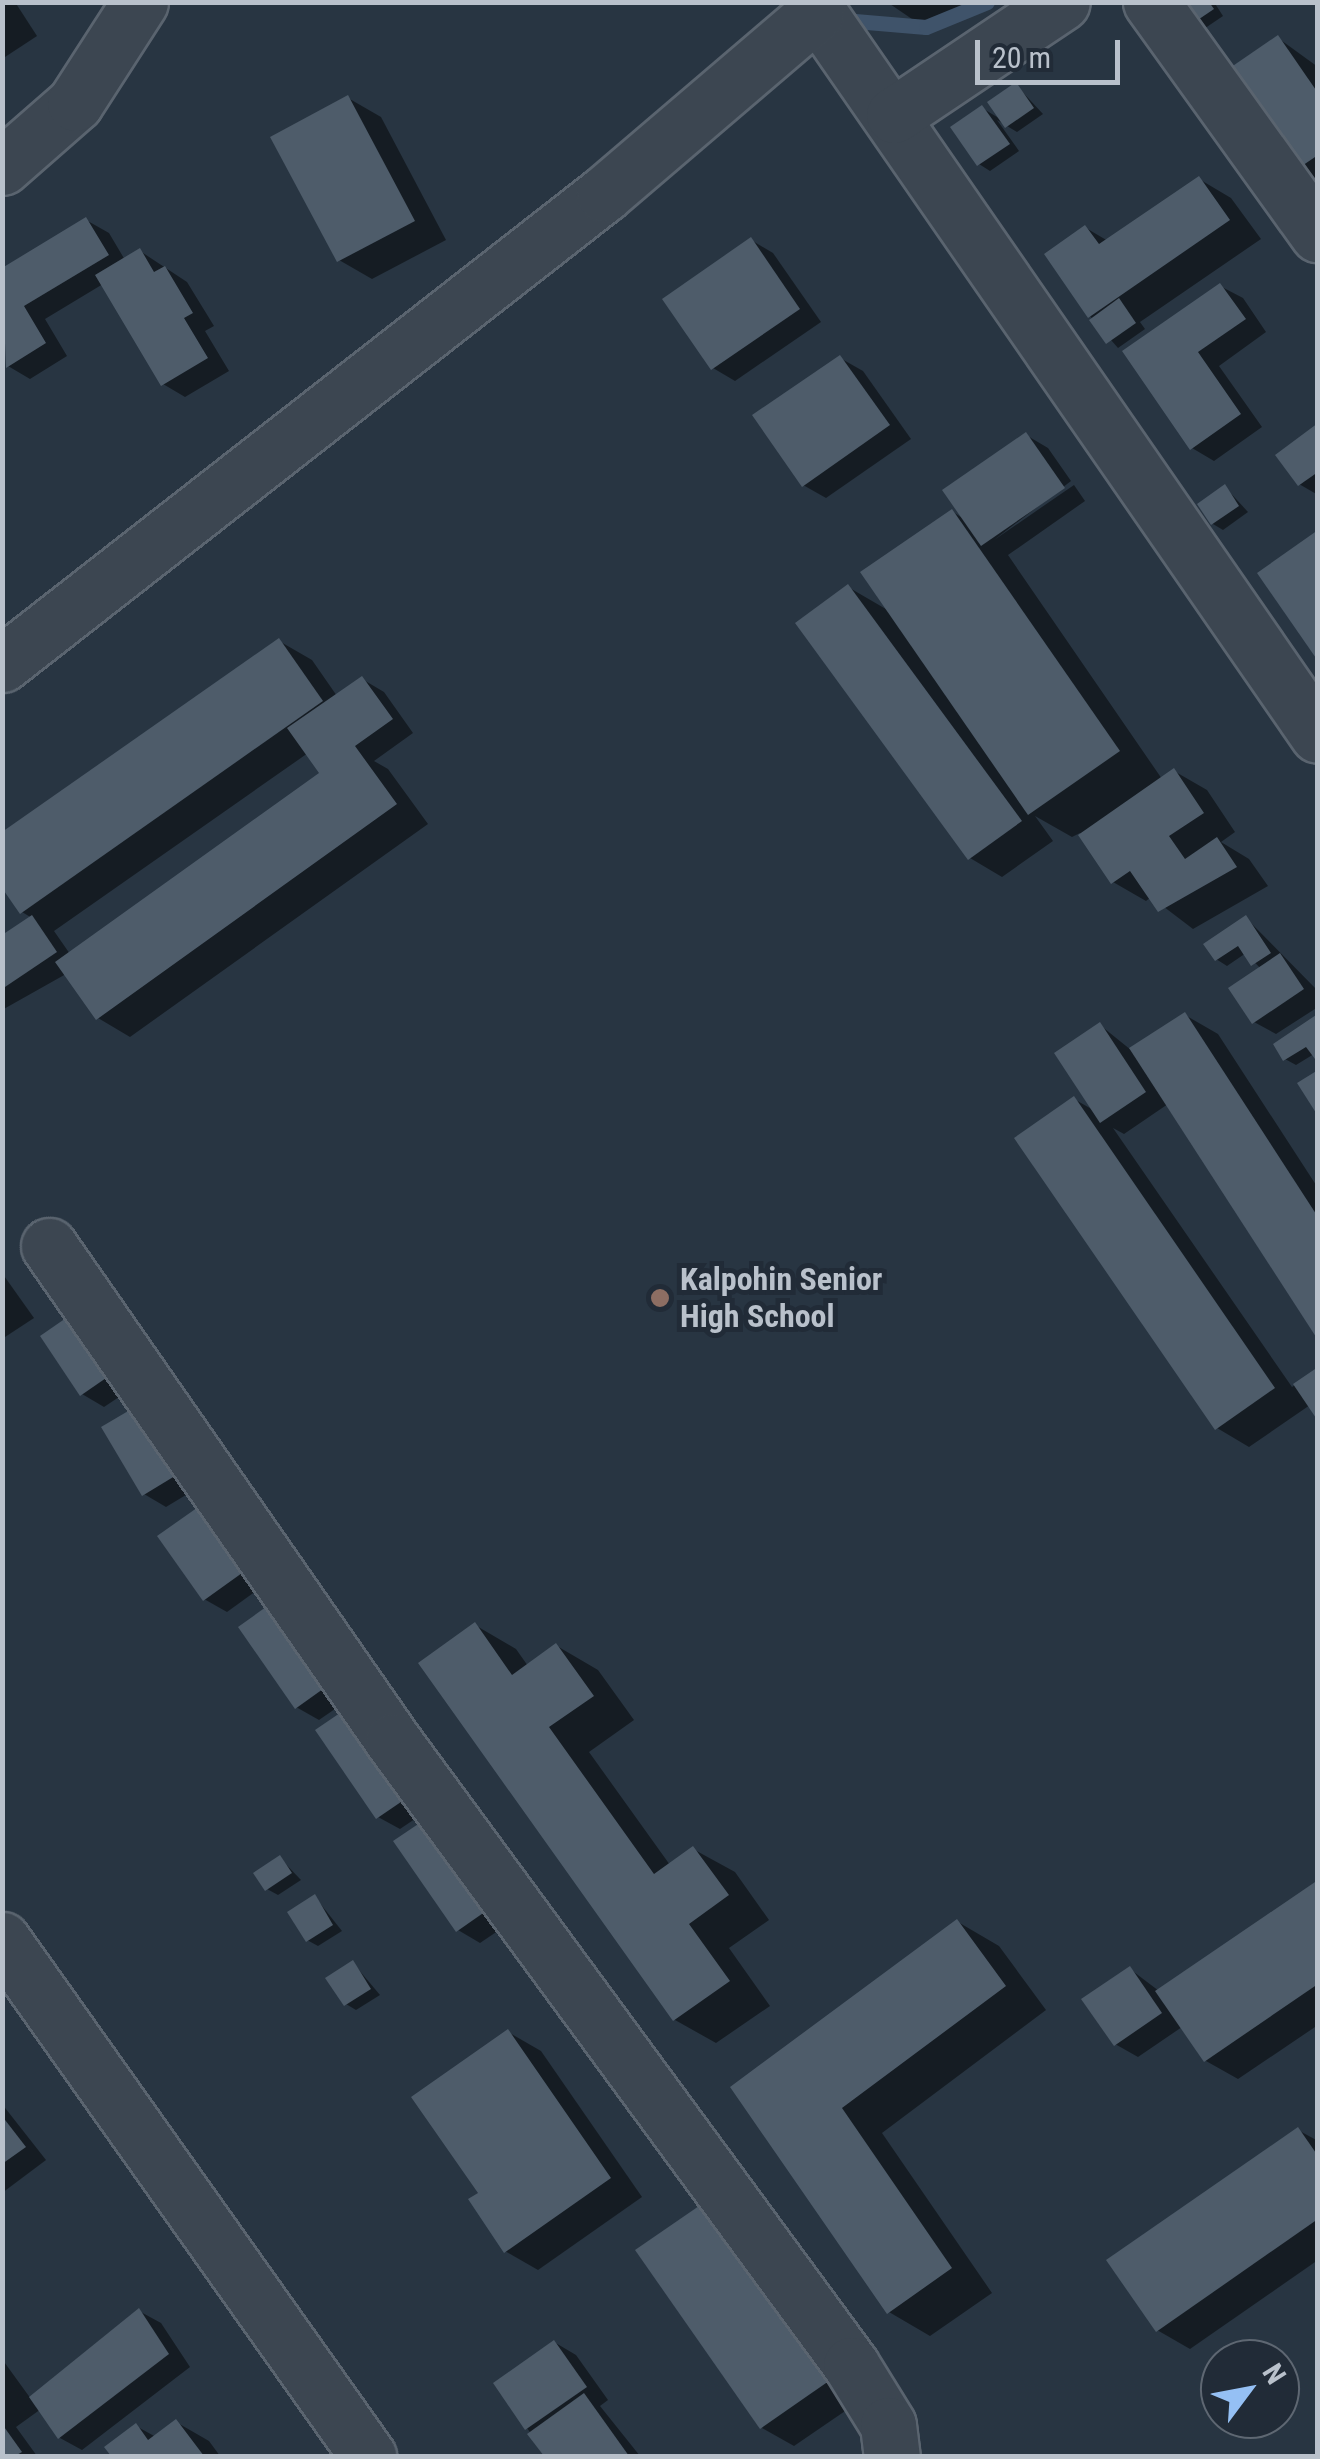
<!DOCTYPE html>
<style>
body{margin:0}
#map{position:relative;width:1320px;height:2459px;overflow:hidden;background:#283542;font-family:"Roboto Condensed",sans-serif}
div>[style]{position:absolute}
.shadow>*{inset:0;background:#0007}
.stream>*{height:15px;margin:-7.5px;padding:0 7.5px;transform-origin:7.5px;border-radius:7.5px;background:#3f536a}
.building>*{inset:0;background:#4e5c6a}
.roads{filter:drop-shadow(2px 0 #5a646f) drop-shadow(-2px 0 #5a646f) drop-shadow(0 2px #5a646f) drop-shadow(0 -2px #5a646f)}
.street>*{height:55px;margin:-27.5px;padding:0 27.5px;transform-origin:27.5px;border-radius:27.5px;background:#3c4651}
.dots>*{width:28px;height:28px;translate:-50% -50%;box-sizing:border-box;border:5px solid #212b37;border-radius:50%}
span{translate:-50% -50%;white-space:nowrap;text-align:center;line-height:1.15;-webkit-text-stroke:10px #212b37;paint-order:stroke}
.poi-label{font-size:32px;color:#b9c1cb;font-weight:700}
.left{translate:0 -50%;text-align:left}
.frame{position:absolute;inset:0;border:5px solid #b9c1cb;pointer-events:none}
.north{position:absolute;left:1200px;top:2339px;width:100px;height:100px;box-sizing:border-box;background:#212b37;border:2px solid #5e6772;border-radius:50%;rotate:58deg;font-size:28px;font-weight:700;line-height:40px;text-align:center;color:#b9c1cb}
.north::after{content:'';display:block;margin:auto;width:35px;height:45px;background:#95c0f4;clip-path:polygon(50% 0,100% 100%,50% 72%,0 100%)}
.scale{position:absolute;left:975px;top:40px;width:145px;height:45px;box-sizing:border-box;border:5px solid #b9c1cb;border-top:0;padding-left:12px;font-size:30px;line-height:35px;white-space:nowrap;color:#b9c1cb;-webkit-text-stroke:8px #212b37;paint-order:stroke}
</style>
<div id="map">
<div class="shadow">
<i style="clip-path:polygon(2px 2px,15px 2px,37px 36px,2px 59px)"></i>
<i style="clip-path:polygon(887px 2px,974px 2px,931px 32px)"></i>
<i style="clip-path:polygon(1162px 2px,1214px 2px,1223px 16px,1192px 37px)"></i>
<i style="clip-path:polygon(1278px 38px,1318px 67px,1318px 183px,1295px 170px)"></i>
<i style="clip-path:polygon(1016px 85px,1043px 114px,1017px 132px,997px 120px,1019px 151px,990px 171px,979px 164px,982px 108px,1002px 120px)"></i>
<i style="clip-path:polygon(348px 98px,381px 117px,446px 240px,372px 279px,339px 260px)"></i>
<i style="clip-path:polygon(1199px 179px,1231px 198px,1261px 239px,1140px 322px,1145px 329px,1118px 348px,1090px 316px,1086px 228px,1108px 241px)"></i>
<i style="clip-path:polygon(86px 220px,109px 233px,125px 260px,140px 251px,187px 282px,214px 326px,205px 331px,229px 371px,185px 397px,163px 384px,103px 284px,45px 319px,67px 356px,30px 379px,8px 366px,2px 271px)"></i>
<i style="clip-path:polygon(751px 240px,773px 253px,821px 322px,735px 381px,713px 368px)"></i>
<i style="clip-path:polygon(1220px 286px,1243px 298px,1266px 332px,1219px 366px,1262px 427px,1214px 461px,1192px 448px,1125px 351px)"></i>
<i style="clip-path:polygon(840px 358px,863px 371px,911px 439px,826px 498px,803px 485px)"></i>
<i style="clip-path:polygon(1318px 427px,1318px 495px,1299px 484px)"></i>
<i style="clip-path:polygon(1026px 435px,1048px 448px,1071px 481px,994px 540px,1074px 485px,1085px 501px,1008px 555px,1162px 779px,1174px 771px,1207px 790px,1235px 832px,1221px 842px,1249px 859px,1268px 886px,1193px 929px,1151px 897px,1146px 901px,1113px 882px,1080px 833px,1072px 837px,1035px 816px,1053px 841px,1002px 877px,970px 858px,848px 587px,891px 612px,953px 512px,964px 519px)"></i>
<i style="clip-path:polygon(1225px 487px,1248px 512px,1223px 530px,1213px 524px)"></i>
<i style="clip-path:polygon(evenodd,279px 641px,312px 660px,337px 696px,362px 679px,384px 692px,413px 733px,374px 761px,388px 769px,428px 824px,130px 1037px,98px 1018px,66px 974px,2px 1010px,2px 938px,32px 918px,22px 912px,279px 641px,308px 753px,324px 773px,70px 954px,54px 931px,308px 753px)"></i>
<i style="clip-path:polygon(1246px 918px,1318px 991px,1318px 1007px,1276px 1034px,1254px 1022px,1261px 969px,1246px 953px,1227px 966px,1216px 959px)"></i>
<i style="clip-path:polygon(1185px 1015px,1218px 1034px,1318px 1188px,1318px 1336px,1168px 1104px,1124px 1134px,1113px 1128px,1292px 1387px,1318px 1370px,1310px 1405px,1249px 1447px,1217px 1428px,1074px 1099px,1095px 1111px,1100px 1025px,1131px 1050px)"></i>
<i style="clip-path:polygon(1316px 1018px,1318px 1059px,1314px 1054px,1296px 1065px,1285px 1059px,1276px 1044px)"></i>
<i style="clip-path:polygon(2px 1273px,34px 1318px,2px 1339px)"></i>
<i style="clip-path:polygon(44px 1337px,143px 1381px,104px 1407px,82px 1394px)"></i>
<i style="clip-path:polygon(152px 1400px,214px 1478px,166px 1507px,144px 1494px)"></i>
<i style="clip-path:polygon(211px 1501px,277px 1576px,227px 1612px,204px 1599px)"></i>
<i style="clip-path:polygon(475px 1625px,516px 1649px,528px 1666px,557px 1646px,598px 1670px,634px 1720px,589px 1752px,670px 1865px,693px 1849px,735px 1872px,769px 1920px,729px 1948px,770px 2006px,716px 2043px,675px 2020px)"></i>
<i style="clip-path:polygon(241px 1627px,358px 1693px,319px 1720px,296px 1707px)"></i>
<i style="clip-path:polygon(381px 1716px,440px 1802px,400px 1829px,378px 1817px)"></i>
<i style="clip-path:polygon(458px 1828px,520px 1916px,480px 1943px,458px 1930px)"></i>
<i style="clip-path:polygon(280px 1858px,301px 1880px,278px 1895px,267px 1889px)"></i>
<i style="clip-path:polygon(1318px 1883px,1318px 2025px,1238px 2079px,1206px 2061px,1182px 2027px,1138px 2057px,1115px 2044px,1130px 1969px,1159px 1991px)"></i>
<i style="clip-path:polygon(315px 1897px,342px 1931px,318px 1946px,307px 1940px)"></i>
<i style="clip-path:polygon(958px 1922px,999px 1946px,1046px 2010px,882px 2133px,992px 2293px,930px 2336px,889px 2312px,734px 2088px)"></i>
<i style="clip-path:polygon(353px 1963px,380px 1995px,356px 2010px,346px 2004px)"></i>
<i style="clip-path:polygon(508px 2032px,541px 2051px,642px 2197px,538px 2270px,505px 2251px,481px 2194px)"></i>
<i style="clip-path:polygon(2px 2104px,46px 2160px,2px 2193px)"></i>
<i style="clip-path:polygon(1298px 2130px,1318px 2141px,1318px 2260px,1190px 2349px,1157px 2330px)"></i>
<i style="clip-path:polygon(639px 2250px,870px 2394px,794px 2446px,762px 2428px)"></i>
<i style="clip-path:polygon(139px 2311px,161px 2323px,190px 2367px,82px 2450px,60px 2438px,41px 2409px,16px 2427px,37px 2456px,2px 2456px,2px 2359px,31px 2399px)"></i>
<i style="clip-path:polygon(554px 2342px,576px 2355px,608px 2400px,600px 2406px,640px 2456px,547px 2456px,527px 2428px)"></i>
<i style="clip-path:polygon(176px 2422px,209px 2441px,220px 2456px,114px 2456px,108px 2448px,136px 2426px,156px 2437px)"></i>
</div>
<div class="stream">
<i style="left:843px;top:20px;width:83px;rotate:4.8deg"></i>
<i style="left:926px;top:27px;width:66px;rotate:-22.3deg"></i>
</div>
<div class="building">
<i style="clip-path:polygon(1159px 2px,1209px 2px,1214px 9px,1180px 32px)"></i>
<i style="clip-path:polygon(1278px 35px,1318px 93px,1318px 155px,1293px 172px,1224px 72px)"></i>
<i style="clip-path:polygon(1016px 82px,1034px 108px,1005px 128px,987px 102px)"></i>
<i style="clip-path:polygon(348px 95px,415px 221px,337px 262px,270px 137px)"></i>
<i style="clip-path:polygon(982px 105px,1010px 144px,977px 166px,950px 127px)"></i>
<i style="clip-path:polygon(1199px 176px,1230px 220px,1088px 318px,1044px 254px,1085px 225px,1099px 244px)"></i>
<i style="clip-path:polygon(86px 217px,109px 255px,24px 306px,46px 343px,6px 368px,2px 268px)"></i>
<i style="clip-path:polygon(751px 237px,800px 309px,711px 370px,662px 299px)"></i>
<i style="clip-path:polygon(140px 248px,154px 272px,165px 266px,193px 313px,184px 318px,208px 358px,161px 386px,95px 275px)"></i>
<i style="clip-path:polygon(1220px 283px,1246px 319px,1198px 352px,1241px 414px,1190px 450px,1122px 351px)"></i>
<i style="clip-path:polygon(1119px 298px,1136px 323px,1106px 344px,1089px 320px)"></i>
<i style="clip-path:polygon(840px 355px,890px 425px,802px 487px,752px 415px)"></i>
<i style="clip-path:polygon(1318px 423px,1318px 472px,1298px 486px,1275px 455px)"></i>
<i style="clip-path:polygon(1026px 432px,1065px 488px,981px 546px,942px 490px)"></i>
<i style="clip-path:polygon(1225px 484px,1239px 506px,1211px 525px,1197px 504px)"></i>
<i style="clip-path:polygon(952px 509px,1120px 751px,1028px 815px,860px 572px)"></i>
<i style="clip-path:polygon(1318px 530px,1318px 661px,1257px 573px)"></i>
<i style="clip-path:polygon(848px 584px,1022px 821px,968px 860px,795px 623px)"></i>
<i style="clip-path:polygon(279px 638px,323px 701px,20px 914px,2px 888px,2px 832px)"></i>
<i style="clip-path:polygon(362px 676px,393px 719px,355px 746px,397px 804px,96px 1020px,55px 962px,319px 773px,287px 728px)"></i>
<i style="clip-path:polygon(1174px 768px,1204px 813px,1169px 836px,1185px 859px,1217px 837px,1237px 867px,1158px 912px,1130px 871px,1111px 884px,1078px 835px)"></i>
<i style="clip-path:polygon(32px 915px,57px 952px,2px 989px,2px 935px)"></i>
<i style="clip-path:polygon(1246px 915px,1271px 953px,1251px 966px,1238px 946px,1215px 961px,1203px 944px)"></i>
<i style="clip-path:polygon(1280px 953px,1304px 989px,1252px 1024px,1228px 988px)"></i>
<i style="clip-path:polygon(1185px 1012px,1318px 1217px,1318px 1340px,1129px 1048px)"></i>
<i style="clip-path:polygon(1316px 1015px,1318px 1063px,1306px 1047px,1283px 1061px,1273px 1044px)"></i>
<i style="clip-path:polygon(1100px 1022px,1146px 1092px,1100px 1123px,1054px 1053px)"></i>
<i style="clip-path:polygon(1318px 1070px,1318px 1116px,1297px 1083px)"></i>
<i style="clip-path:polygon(1074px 1096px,1275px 1388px,1215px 1430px,1014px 1138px)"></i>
<i style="clip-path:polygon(82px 1307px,122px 1367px,80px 1396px,40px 1336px)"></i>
<i style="clip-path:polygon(1318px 1367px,1318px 1421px,1293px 1384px)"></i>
<i style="clip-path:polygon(152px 1397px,193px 1465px,142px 1496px,101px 1427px)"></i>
<i style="clip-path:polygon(211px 1498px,256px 1563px,203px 1601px,157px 1536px)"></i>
<i style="clip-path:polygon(280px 1597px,337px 1679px,295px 1709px,238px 1627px)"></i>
<i style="clip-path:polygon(475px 1622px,512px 1675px,556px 1643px,594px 1696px,549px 1727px,654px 1874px,693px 1846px,729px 1895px,689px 1924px,730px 1981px,673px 2021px,418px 1663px)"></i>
<i style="clip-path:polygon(359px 1700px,420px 1789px,376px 1819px,315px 1730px)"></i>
<i style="clip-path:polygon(436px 1812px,499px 1902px,456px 1932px,393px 1841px)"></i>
<i style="clip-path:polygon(280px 1855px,292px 1873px,265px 1891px,253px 1873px)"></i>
<i style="clip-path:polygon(1318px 1880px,1318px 1984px,1204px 2062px,1155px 1991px)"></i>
<i style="clip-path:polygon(315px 1894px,333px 1925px,306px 1942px,287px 1912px)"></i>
<i style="clip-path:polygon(957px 1919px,1006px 1986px,842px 2108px,952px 2268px,887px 2314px,730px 2087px)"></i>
<i style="clip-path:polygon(353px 1960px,371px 1989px,344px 2006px,325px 1978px)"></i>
<i style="clip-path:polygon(1130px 1966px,1162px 2013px,1114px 2046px,1081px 1999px)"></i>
<i style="clip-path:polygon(508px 2029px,611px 2178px,504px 2253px,468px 2199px,478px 2193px,411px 2097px)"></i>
<i style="clip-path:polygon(2px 2116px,26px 2147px,2px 2164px)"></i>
<i style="clip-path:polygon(1298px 2127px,1318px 2156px,1318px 2219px,1156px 2332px,1106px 2260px)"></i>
<i style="clip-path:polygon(715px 2195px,839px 2374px,760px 2429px,635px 2250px)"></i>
<i style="clip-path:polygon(139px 2308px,169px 2354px,58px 2439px,29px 2397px)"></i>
<i style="clip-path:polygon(554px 2340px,587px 2387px,525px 2430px,493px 2383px)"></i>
<i style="clip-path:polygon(584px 2393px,629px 2456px,544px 2456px,527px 2434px)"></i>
<i style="clip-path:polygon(176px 2419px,204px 2456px,111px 2456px,104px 2447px,136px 2423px,148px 2440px)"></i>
<i style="clip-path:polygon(2px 2424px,22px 2452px,15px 2456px,2px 2456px)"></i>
</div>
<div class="roads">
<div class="street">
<i style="left:811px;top:2px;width:891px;rotate:55.33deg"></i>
<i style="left:1151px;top:2px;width:286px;rotate:54.3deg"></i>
<i style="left:894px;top:115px;width:202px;rotate:-33.9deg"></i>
<i style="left:2px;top:167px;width:97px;rotate:-41.2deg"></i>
<i style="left:75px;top:103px;width:120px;rotate:-57.2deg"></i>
<i style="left:2px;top:664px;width:764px;rotate:-37.98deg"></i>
<i style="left:604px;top:194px;width:279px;rotate:-40.5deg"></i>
<i style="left:49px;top:1246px;width:603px;rotate:55.2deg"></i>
<i style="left:393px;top:1741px;width:774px;rotate:53.72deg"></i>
<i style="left:851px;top:2365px;width:70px;rotate:58.3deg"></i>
<i style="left:888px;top:2425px;width:31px;rotate:83deg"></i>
<i style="left:2px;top:1940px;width:633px;rotate:54.65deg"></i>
</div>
</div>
<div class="dots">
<i style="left:660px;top:1298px;background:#8d6e63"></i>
</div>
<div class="poi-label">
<span class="left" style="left:680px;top:1298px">Kalpohin Senior<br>High School</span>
</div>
<div class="frame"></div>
<div class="north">N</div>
<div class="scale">20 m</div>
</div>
